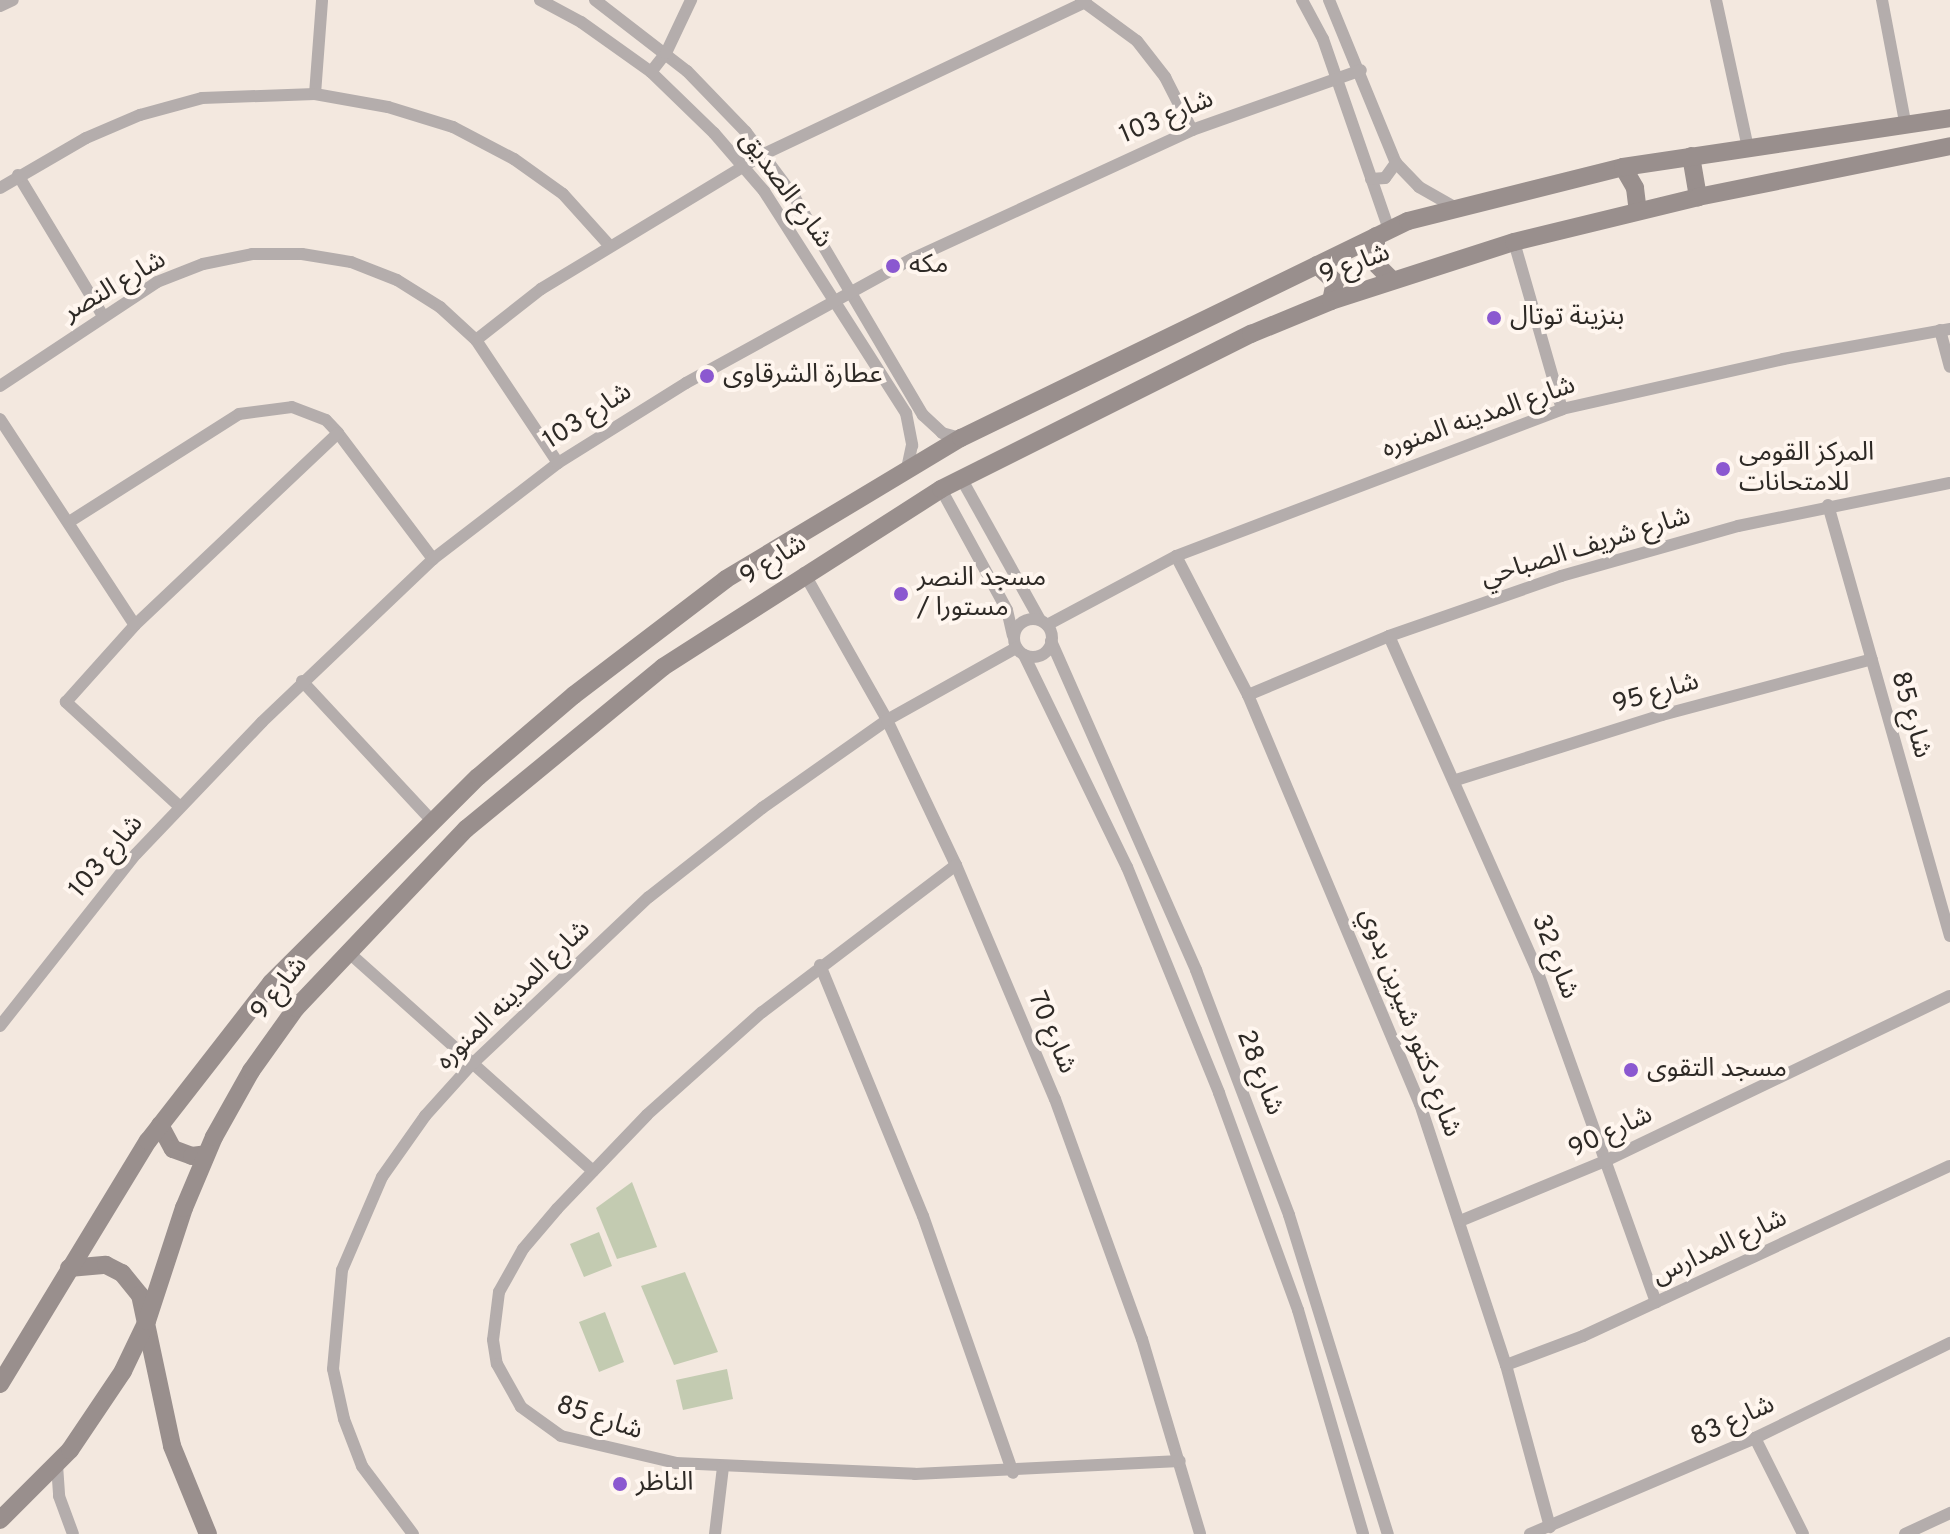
<!DOCTYPE html>
<meta charset="utf-8">
<style>
body{margin:0}
#map{position:relative;width:1950px;height:1534px;overflow:hidden;background:#f3e8df;font-family:Overpass,"Noto Sans Arabic",sans-serif}
div>[style]{position:absolute}
.green>*{inset:0;background:#c3cbb1}
.street>*{height:12px;margin:-6px;padding:0 6px;transform-origin:6px;border-radius:6px;background:#b4adac}
.street>.ring{margin:-6px;padding:0;box-sizing:content-box;background:none;border:12px solid #b4adac;border-radius:50%}
.secondary>*{height:18px;margin:-9px;padding:0 9px;transform-origin:9px;border-radius:9px;background:#998f8d}
.dots>*{width:22px;height:22px;translate:-50% -50%;box-sizing:border-box;border:4px solid #fff6ef;border-radius:50%}
span{translate:-50% -50%;white-space:nowrap;text-align:center;line-height:1.15;-webkit-text-stroke:8px #fff6ef;paint-order:stroke}
.street-label{font-size:26px;color:#2e2a26}
.poi-label{font-size:26px;color:#2e2a26}
.left{translate:0 -50%;text-align:left}
</style>
<div id="map">
<div class="green">
<i style="clip-path:polygon(632px 1182px,657px 1247px,617px 1259px,596px 1208px)"></i>
<i style="clip-path:polygon(599px 1232px,612px 1266px,584px 1277px,570px 1244px)"></i>
<i style="clip-path:polygon(685px 1272px,718px 1352px,674px 1365px,641px 1286px)"></i>
<i style="clip-path:polygon(605px 1312px,624px 1362px,599px 1372px,579px 1322px)"></i>
<i style="clip-path:polygon(727px 1369px,733px 1399px,683px 1410px,676px 1380px)"></i>
</div>
<div class="street">
<i style="left:540px;top:0;width:47px;rotate:28.2deg"></i>
<i style="left:581px;top:22px;width:86px;rotate:35.5deg"></i>
<i style="left:651px;top:72px;width:88px;rotate:44.1deg"></i>
<i style="left:714px;top:133px;width:77px;rotate:49.2deg"></i>
<i style="left:764px;top:191px;width:264px;rotate:57.4deg"></i>
<i style="left:906px;top:413px;width:33px;rotate:79deg"></i>
<i style="left:912px;top:445px;width:24px;rotate:102deg"></i>
<i style="left:595px;top:0;width:116px;rotate:37.7deg"></i>
<i style="left:687px;top:71px;width:85px;rotate:46deg"></i>
<i style="left:746px;top:132px;width:82px;rotate:53.4deg"></i>
<i style="left:795px;top:198px;width:252px;rotate:59.5deg"></i>
<i style="left:923px;top:415px;width:26px;rotate:43deg"></i>
<i style="left:942px;top:433px;width:20px;rotate:15deg"></i>
<i style="left:1081px;top:0;width:69px;rotate:36.2deg"></i>
<i style="left:1137px;top:41px;width:46px;rotate:52.1deg"></i>
<i style="left:1165px;top:77px;width:59px;rotate:63deg"></i>
<i style="left:1302px;top:0;width:44px;rotate:61.7deg"></i>
<i style="left:1323px;top:39px;width:202px;rotate:70.9deg"></i>
<i style="left:1329px;top:0;width:176px;rotate:67.7deg"></i>
<i style="left:1396px;top:163px;width:33px;rotate:46deg"></i>
<i style="left:1419px;top:187px;width:40px;rotate:29.7deg"></i>
<i style="left:1716px;top:0;width:151px;rotate:77.8deg"></i>
<i style="left:1882px;top:0;width:124px;rotate:79.3deg"></i>
<i style="left:0;top:6px;width:14px;rotate:-25deg"></i>
<i style="left:651px;top:72px;width:24px;rotate:-52deg"></i>
<i style="left:666px;top:53px;width:59px;rotate:-64.7deg"></i>
<i style="left:315px;top:94px;width:94px;rotate:-85.7deg"></i>
<i style="left:18px;top:175px;width:165px;rotate:58.9deg"></i>
<i style="left:1371px;top:179px;width:14px;rotate:-4deg"></i>
<i style="left:1385px;top:178px;width:19px;rotate:-54deg"></i>
<i style="left:0;top:188px;width:99px;rotate:-30.2deg"></i>
<i style="left:86px;top:138px;width:59px;rotate:-23.1deg"></i>
<i style="left:140px;top:115px;width:64px;rotate:-15.3deg"></i>
<i style="left:202px;top:98px;width:113px;rotate:-2deg"></i>
<i style="left:315px;top:94px;width:74px;rotate:10.1deg"></i>
<i style="left:388px;top:107px;width:68px;rotate:17.1deg"></i>
<i style="left:453px;top:127px;width:69px;rotate:27.7deg"></i>
<i style="left:514px;top:159px;width:60px;rotate:35.5deg"></i>
<i style="left:563px;top:194px;width:69px;rotate:48deg"></i>
<i style="left:1514px;top:242px;width:174px;rotate:74deg"></i>
<i style="left:1940px;top:330px;width:38px;rotate:75deg"></i>
<i style="left:476px;top:340px;width:83px;rotate:-38.1deg"></i>
<i style="left:541px;top:289px;width:261px;rotate:-31.2deg"></i>
<i style="left:764px;top:154px;width:356px;rotate:-25.3deg"></i>
<i style="left:0;top:386px;width:188px;rotate:-33.5deg"></i>
<i style="left:157px;top:282px;width:49px;rotate:-21.4deg"></i>
<i style="left:203px;top:264px;width:50px;rotate:-11.5deg"></i>
<i style="left:252px;top:254px;width:50px"></i>
<i style="left:302px;top:254px;width:50px;rotate:9.3deg"></i>
<i style="left:351px;top:262px;width:49px;rotate:21.4deg"></i>
<i style="left:397px;top:280px;width:51px;rotate:32.1deg"></i>
<i style="left:440px;top:307px;width:49px;rotate:42.5deg"></i>
<i style="left:476px;top:340px;width:148px;rotate:56.3deg"></i>
<i style="left:0;top:419px;width:246px;rotate:56.8deg"></i>
<i style="left:961px;top:478px;width:162px;rotate:60.9deg"></i>
<i style="left:941px;top:489px;width:138px;rotate:61.4deg"></i>
<i style="left:1007px;top:610px;width:26px;rotate:77deg"></i>
<i style="left:1828px;top:505px;width:448px;rotate:74.2deg"></i>
<i style="left:69px;top:522px;width:201px;rotate:-32.4deg"></i>
<i style="left:239px;top:414px;width:53px;rotate:-7.5deg"></i>
<i style="left:292px;top:407px;width:36px;rotate:21deg"></i>
<i style="left:326px;top:420px;width:18px;rotate:47deg"></i>
<i style="left:338px;top:433px;width:158px;rotate:53deg"></i>
<i style="left:1176px;top:556px;width:157px;rotate:62.6deg"></i>
<i style="left:1248px;top:695px;width:444px;rotate:67.2deg"></i>
<i style="left:1420px;top:1104px;width:275px;rotate:71.8deg"></i>
<i style="left:1506px;top:1365px;width:168px;rotate:74.8deg"></i>
<i style="left:804px;top:573px;width:169px;rotate:60.5deg"></i>
<i style="left:887px;top:720px;width:161px;rotate:64.6deg"></i>
<i style="left:956px;top:865px;width:254px;rotate:67.1deg"></i>
<i style="left:1055px;top:1099px;width:255px;rotate:70.1deg"></i>
<i style="left:1142px;top:1339px;width:203px;rotate:73.4deg"></i>
<i class="ring" style="left:1014px;top:619px;width:26px;height:26px"></i>
<i style="left:1047px;top:625px;width:146px;rotate:-28.1deg"></i>
<i style="left:1176px;top:556px;width:413px;rotate:-20.8deg"></i>
<i style="left:1562px;top:409px;width:227px;rotate:-12.7deg"></i>
<i style="left:1783px;top:359px;width:170px;rotate:-10.2deg"></i>
<i style="left:1389px;top:636px;width:365px;rotate:66.1deg"></i>
<i style="left:1537px;top:970px;width:353px;rotate:70.3deg"></i>
<i style="left:1051px;top:641px;width:360px;rotate:66.2deg"></i>
<i style="left:1196px;top:970px;width:262px;rotate:69.2deg"></i>
<i style="left:1289px;top:1215px;width:334px;rotate:72.8deg"></i>
<i style="left:1024px;top:655px;width:236px;rotate:64.1deg"></i>
<i style="left:1127px;top:867px;width:244px;rotate:67.8deg"></i>
<i style="left:1219px;top:1093px;width:231px;rotate:70deg"></i>
<i style="left:1298px;top:1310px;width:233px;rotate:73.8deg"></i>
<i style="left:302px;top:681px;width:190px;rotate:47.1deg"></i>
<i style="left:1248px;top:695px;width:153px;rotate:-22.7deg"></i>
<i style="left:1389px;top:636px;width:182px;rotate:-19.2deg"></i>
<i style="left:1561px;top:576px;width:184px;rotate:-15.8deg"></i>
<i style="left:1738px;top:526px;width:216px;rotate:-11.5deg"></i>
<i style="left:1456px;top:780px;width:216px;rotate:-17.5deg"></i>
<i style="left:1662px;top:715px;width:217px;rotate:-14.9deg"></i>
<i style="left:179px;top:806px;width:154px;rotate:-137.4deg"></i>
<i style="left:66px;top:702px;width:103px;rotate:-48.1deg"></i>
<i style="left:135px;top:625px;width:279px;rotate:-43.4deg"></i>
<i style="left:956px;top:865px;width:243px;rotate:142.8deg"></i>
<i style="left:762px;top:1012px;width:154px;rotate:138.2deg"></i>
<i style="left:647px;top:1115px;width:130px;rotate:133.8deg"></i>
<i style="left:557px;top:1209px;width:52px;rotate:130.4deg"></i>
<i style="left:523px;top:1249px;width:49px;rotate:119.2deg"></i>
<i style="left:499px;top:1292px;width:48px;rotate:97.1deg"></i>
<i style="left:493px;top:1340px;width:24px;rotate:81deg"></i>
<i style="left:497px;top:1364px;width:49px;rotate:60.8deg"></i>
<i style="left:521px;top:1407px;width:49px;rotate:35.9deg"></i>
<i style="left:561px;top:1436px;width:118px;rotate:13.2deg"></i>
<i style="left:676px;top:1463px;width:239px;rotate:2.6deg"></i>
<i style="left:915px;top:1474px;width:265px;rotate:-2.8deg"></i>
<i style="left:347px;top:951px;width:330px;rotate:41.8deg"></i>
<i style="left:820px;top:965px;width:271px;rotate:67.7deg"></i>
<i style="left:923px;top:1216px;width:272px;rotate:70.7deg"></i>
<i style="left:0;top:1026px;width:219px;rotate:-51.7deg"></i>
<i style="left:136px;top:854px;width:182px;rotate:-46.3deg"></i>
<i style="left:262px;top:722px;width:236px;rotate:-43.6deg"></i>
<i style="left:433px;top:559px;width:158px;rotate:-37.5deg"></i>
<i style="left:558px;top:463px;width:151px;rotate:-32deg"></i>
<i style="left:686px;top:383px;width:258px;rotate:-28.8deg"></i>
<i style="left:912px;top:259px;width:308px;rotate:-24.7deg"></i>
<i style="left:1192px;top:130px;width:179px;rotate:-19.5deg"></i>
<i style="left:1460px;top:1221px;width:157px;rotate:-22.5deg"></i>
<i style="left:1605px;top:1161px;width:382px;rotate:-25.6deg"></i>
<i style="left:1506px;top:1365px;width:82px;rotate:-20.6deg"></i>
<i style="left:1583px;top:1336px;width:404px;rotate:-24.9deg"></i>
<i style="left:1755px;top:1438px;width:107px;rotate:63.4deg"></i>
<i style="left:57px;top:1465px;width:31px;rotate:86deg"></i>
<i style="left:59px;top:1496px;width:40px;rotate:69.8deg"></i>
<i style="left:413px;top:1534px;width:85px;rotate:-126.9deg"></i>
<i style="left:362px;top:1466px;width:50px;rotate:-111deg"></i>
<i style="left:344px;top:1419px;width:51px;rotate:-102.4deg"></i>
<i style="left:333px;top:1369px;width:99px;rotate:-84.8deg"></i>
<i style="left:342px;top:1270px;width:101px;rotate:-66.7deg"></i>
<i style="left:382px;top:1177px;width:75px;rotate:-54.8deg"></i>
<i style="left:425px;top:1116px;width:67px;rotate:-48deg"></i>
<i style="left:470px;top:1066px;width:246px;rotate:-43.4deg"></i>
<i style="left:649px;top:897px;width:144px;rotate:-38.2deg"></i>
<i style="left:762px;top:808px;width:153px;rotate:-35.1deg"></i>
<i style="left:887px;top:720px;width:148px;rotate:-29.2deg"></i>
<i style="left:715px;top:1534px;width:67px;rotate:-83.2deg"></i>
<i style="left:1530px;top:1534px;width:245px;rotate:-23.1deg"></i>
<i style="left:1755px;top:1438px;width:217px;rotate:-26deg"></i>
<i style="left:1905px;top:1534px;width:50px;rotate:-25deg"></i>
</div>
<div class="secondary">
<i style="left:1691px;top:156px;width:42px;rotate:80.3deg"></i>
<i style="left:1623px;top:167px;width:24px;rotate:60deg"></i>
<i style="left:1635px;top:188px;width:23px;rotate:83deg"></i>
<i style="left:1376px;top:236px;width:28px;rotate:90deg"></i>
<i style="left:1376px;top:264px;width:21px;rotate:45deg"></i>
<i style="left:1317px;top:265px;width:25px;rotate:43deg"></i>
<i style="left:1335px;top:282px;width:19px;rotate:102deg"></i>
<i style="left:160px;top:1125px;width:27px;rotate:62deg"></i>
<i style="left:173px;top:1149px;width:20px;rotate:20deg"></i>
<i style="left:192px;top:1156px;width:14px;rotate:-8deg"></i>
<i style="left:69px;top:1268px;width:37px;rotate:-5deg"></i>
<i style="left:106px;top:1265px;width:18px;rotate:27deg"></i>
<i style="left:122px;top:1273px;width:28px;rotate:51deg"></i>
<i style="left:140px;top:1295px;width:154px;rotate:78deg"></i>
<i style="left:172px;top:1446px;width:95px;rotate:67.8deg"></i>
<i style="left:0;top:1384px;width:285px;rotate:-58.7deg"></i>
<i style="left:148px;top:1141px;width:200px;rotate:-52.1deg"></i>
<i style="left:271px;top:983px;width:292px;rotate:-44.9deg"></i>
<i style="left:478px;top:777px;width:126px;rotate:-40.5deg"></i>
<i style="left:574px;top:695px;width:191px;rotate:-37.3deg"></i>
<i style="left:726px;top:579px;width:274px;rotate:-31deg"></i>
<i style="left:961px;top:438px;width:497px;rotate:-25.9deg"></i>
<i style="left:1408px;top:221px;width:222px;rotate:-14.1deg"></i>
<i style="left:1623px;top:167px;width:331px;rotate:-8.5deg"></i>
<i style="left:0;top:1520px;width:99px;rotate:-45deg"></i>
<i style="left:70px;top:1450px;width:95px;rotate:-56.1deg"></i>
<i style="left:123px;top:1371px;width:55px;rotate:-64.4deg"></i>
<i style="left:147px;top:1321px;width:119px;rotate:-71.9deg"></i>
<i style="left:184px;top:1208px;width:77px;rotate:-67.1deg"></i>
<i style="left:214px;top:1137px;width:76px;rotate:-60.7deg"></i>
<i style="left:251px;top:1071px;width:77px;rotate:-54.5deg"></i>
<i style="left:296px;top:1008px;width:247px;rotate:-46.5deg"></i>
<i style="left:466px;top:829px;width:255px;rotate:-39.4deg"></i>
<i style="left:663px;top:667px;width:330px;rotate:-32.6deg"></i>
<i style="left:941px;top:489px;width:347px;rotate:-26.6deg"></i>
<i style="left:1251px;top:334px;width:87px;rotate:-22.4deg"></i>
<i style="left:1331px;top:301px;width:192px;rotate:-17.9deg"></i>
<i style="left:1514px;top:242px;width:189px;rotate:-13.7deg"></i>
<i style="left:1698px;top:197px;width:257px;rotate:-11.4deg"></i>
</div>
<div class="dots">
<i style="left:893px;top:266px;background:#8b58d0"></i>
<i style="left:1494px;top:318px;background:#8b58d0"></i>
<i style="left:707px;top:376px;background:#8b58d0"></i>
<i style="left:1723px;top:469px;background:#8b58d0"></i>
<i style="left:901px;top:594px;background:#8b58d0"></i>
<i style="left:1631px;top:1070px;background:#8b58d0"></i>
<i style="left:620px;top:1484px;background:#8b58d0"></i>
</div>
<div class="street-label">
<span style="left:1167px;top:118px;rotate:-23deg">شارع 103</span>
<span style="left:785px;top:190px;rotate:54deg">شارع الصديق</span>
<span style="left:1355px;top:265px;rotate:-20deg">شارع 9</span>
<span style="left:115px;top:287px;rotate:-30deg">شارع النصر</span>
<span style="left:588px;top:417px;rotate:-33deg">شارع 103</span>
<span style="left:1479px;top:418px;rotate:-19deg">شارع المدينه المنوره</span>
<span style="left:1586px;top:548px;rotate:-17deg">شارع شريف الصباحي</span>
<span style="left:774px;top:561px;rotate:-32deg">شارع 9</span>
<span style="left:1656px;top:694px;rotate:-16deg">شارع 95</span>
<span style="left:1910px;top:715px;rotate:74deg">شارع 85</span>
<span style="left:107px;top:857px;rotate:-50deg">شارع 103</span>
<span style="left:1554px;top:957px;rotate:69deg">شارع 32</span>
<span style="left:280px;top:989px;rotate:-51deg">شارع 9</span>
<span style="left:514px;top:996px;rotate:-44deg">شارع المدينه المنوره</span>
<span style="left:1409px;top:1023px;rotate:69deg">شارع دكتور شيرين بدوي</span>
<span style="left:1051px;top:1033px;rotate:67deg">شارع 70</span>
<span style="left:1259px;top:1073px;rotate:69deg">شارع 28</span>
<span style="left:1611px;top:1133px;rotate:-25deg">شارع 90</span>
<span style="left:1720px;top:1248px;rotate:-25deg">شارع المدارس</span>
<span style="left:599px;top:1419px;rotate:18deg">شارع 85</span>
<span style="left:1733px;top:1422px;rotate:-24deg">شارع 83</span>
</div>
<div class="poi-label">
<span class="left" style="left:909px;top:266px">مكه</span>
<span class="left" style="left:1510px;top:318px">بنزينة توتال</span>
<span class="left" style="left:723px;top:376px">عطارة الشرقاوى</span>
<span class="left" style="left:1739px;top:469px">المركز القومى<br>للامتحانات</span>
<span class="left" style="left:917px;top:594px">مسجد النصر<br>/ مستورا</span>
<span class="left" style="left:1647px;top:1070px">مسجد التقوى</span>
<span class="left" style="left:636px;top:1484px">الناظر</span>
</div>
</div>
